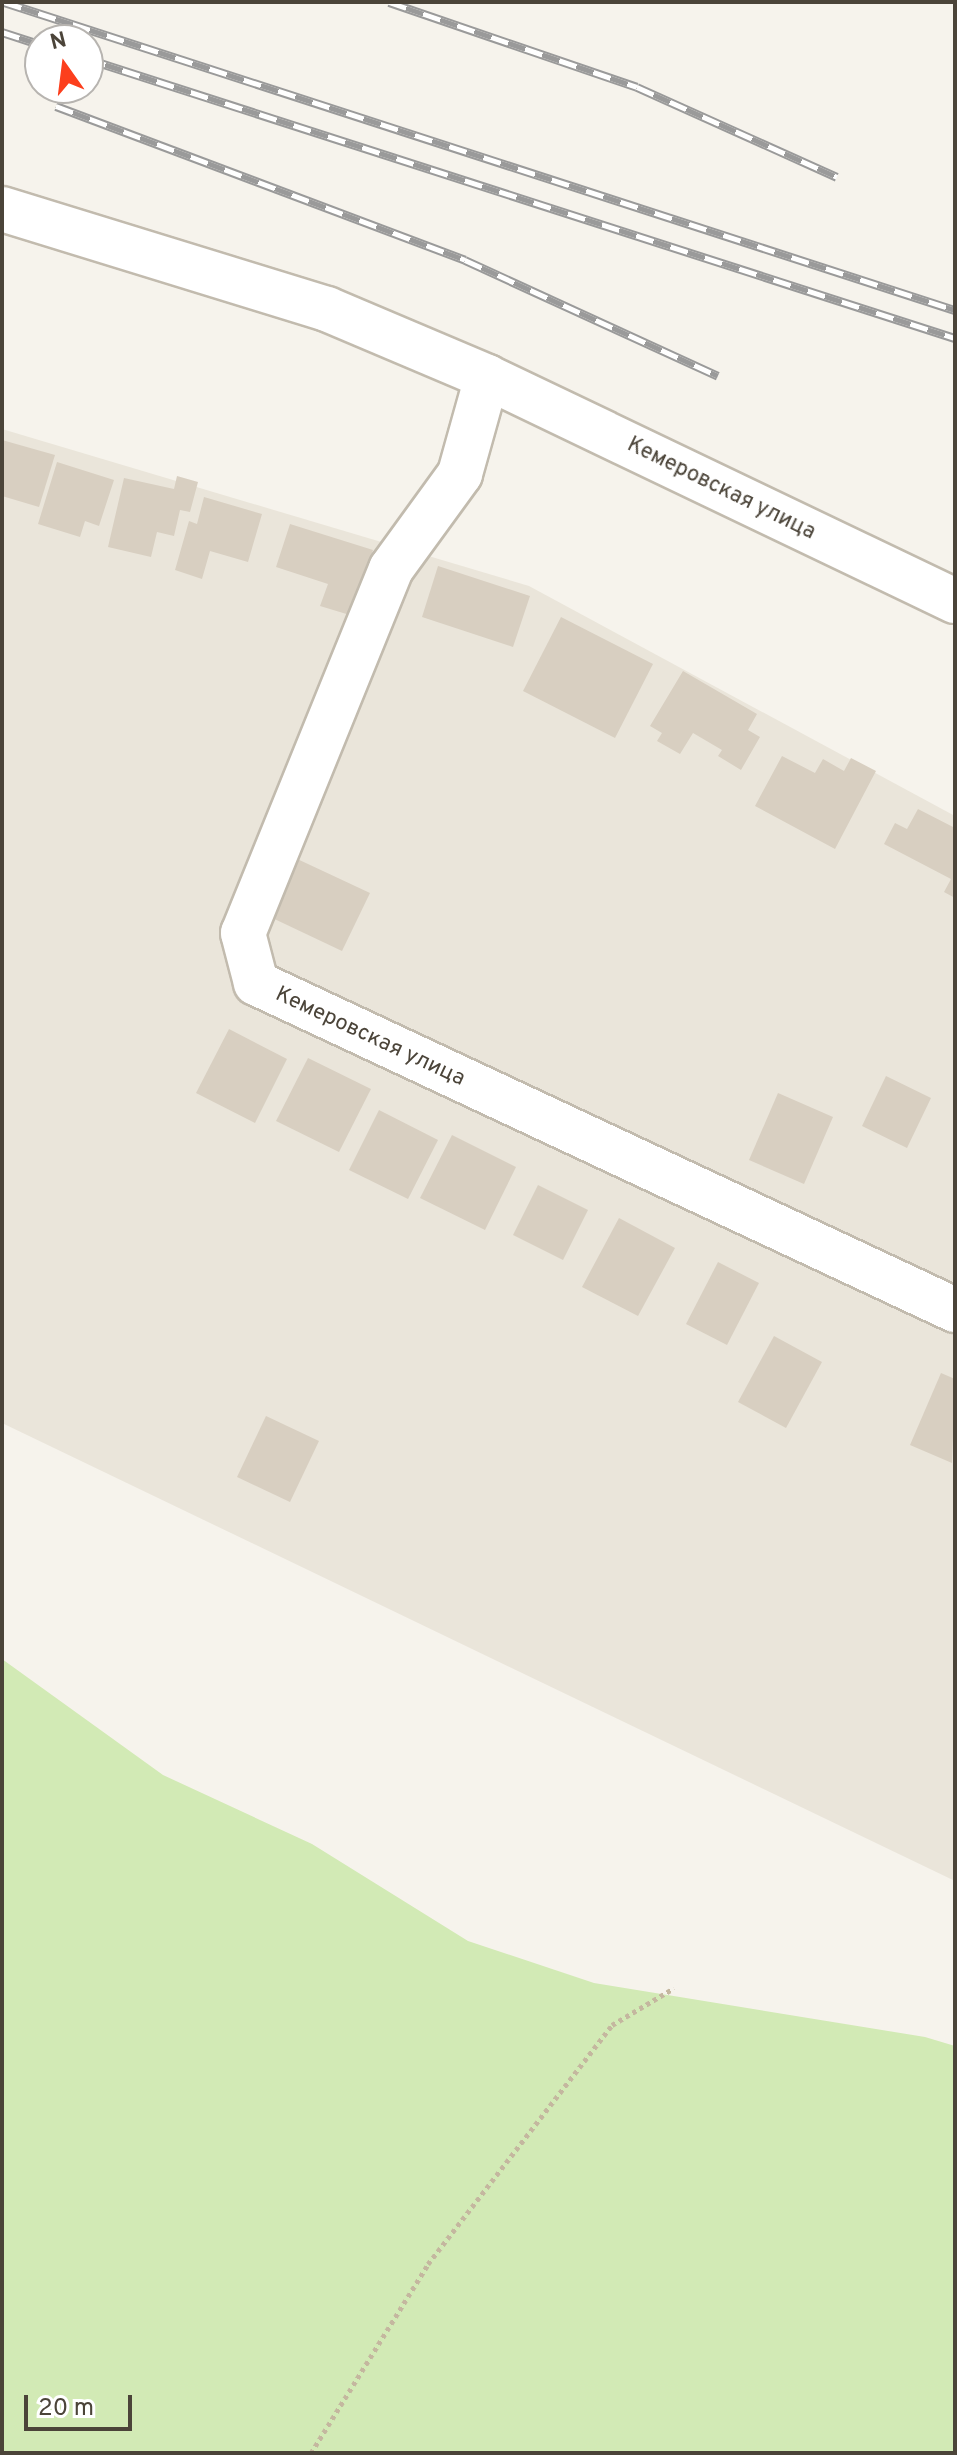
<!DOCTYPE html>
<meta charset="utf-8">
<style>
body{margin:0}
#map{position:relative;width:957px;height:2455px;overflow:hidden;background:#f6f3ec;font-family:Overpass,sans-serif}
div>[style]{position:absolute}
.residential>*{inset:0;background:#eae5da}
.green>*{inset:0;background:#d2eab5}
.building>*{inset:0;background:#d8cfc1}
.path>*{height:5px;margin-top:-2.5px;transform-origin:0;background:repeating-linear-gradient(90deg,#c4b79f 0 4px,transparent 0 8px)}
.roads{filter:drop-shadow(2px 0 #c2bbae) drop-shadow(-2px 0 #c2bbae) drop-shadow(0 2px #c2bbae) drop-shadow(0 -2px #c2bbae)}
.minor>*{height:44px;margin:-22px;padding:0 22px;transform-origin:22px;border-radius:22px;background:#fff}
.rail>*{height:9px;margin-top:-4.5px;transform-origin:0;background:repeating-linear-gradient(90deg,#fff 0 18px,#9a9a9a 0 36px);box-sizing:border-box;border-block:2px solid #9a9a9a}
span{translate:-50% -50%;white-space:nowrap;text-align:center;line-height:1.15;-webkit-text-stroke:6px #fff;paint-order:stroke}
.street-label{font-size:22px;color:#4b4439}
.frame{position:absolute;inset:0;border:4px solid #4b4439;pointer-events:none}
.north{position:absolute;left:24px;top:24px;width:80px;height:80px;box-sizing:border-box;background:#fff;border:2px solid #b7b4b0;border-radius:50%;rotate:346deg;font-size:22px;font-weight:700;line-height:32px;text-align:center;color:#4b4439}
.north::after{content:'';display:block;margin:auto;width:28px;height:36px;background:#fc3f1d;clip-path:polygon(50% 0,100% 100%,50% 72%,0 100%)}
.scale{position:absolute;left:24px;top:2395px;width:108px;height:36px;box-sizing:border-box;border:4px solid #4b4439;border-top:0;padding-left:10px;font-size:24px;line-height:28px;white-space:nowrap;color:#4b4439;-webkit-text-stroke:6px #fff;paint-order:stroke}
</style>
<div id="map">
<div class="residential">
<i style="clip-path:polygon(2px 429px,529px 586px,955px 816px,955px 1881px,2px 1423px)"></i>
</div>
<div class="green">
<i style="clip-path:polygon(2px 1659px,163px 1775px,312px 1844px,468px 1941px,594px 1983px,925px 2037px,955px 2046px,955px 2453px,2px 2453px)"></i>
</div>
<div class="building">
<i style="clip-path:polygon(2px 440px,55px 455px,39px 507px,2px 496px)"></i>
<i style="clip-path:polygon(57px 462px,114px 480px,99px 526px,85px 521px,80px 537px,38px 524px)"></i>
<i style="clip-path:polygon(177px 476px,198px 482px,190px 512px,180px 510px,174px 536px,157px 532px,151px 557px,108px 547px,124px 478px,174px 489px)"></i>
<i style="clip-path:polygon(204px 497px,262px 514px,248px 562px,210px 551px,202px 579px,175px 570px,189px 521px,197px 524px)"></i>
<i style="clip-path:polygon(290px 524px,373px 550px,361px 588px,363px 619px,320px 606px,328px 584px,276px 567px)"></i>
<i style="clip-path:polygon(438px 566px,530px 596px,513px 647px,422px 617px)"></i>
<i style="clip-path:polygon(561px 617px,653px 664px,615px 738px,523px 691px)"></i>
<i style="clip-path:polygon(683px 671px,757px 714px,748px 730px,760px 737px,741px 770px,718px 756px,722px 750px,693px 733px,680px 754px,657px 741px,662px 733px,650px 726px)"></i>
<i style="clip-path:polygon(782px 756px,815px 773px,823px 759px,844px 771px,851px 758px,876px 771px,835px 849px,755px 806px)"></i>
<i style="clip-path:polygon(918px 809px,955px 828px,955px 898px,944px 892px,951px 879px,884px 844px,895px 823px,907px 829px)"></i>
<i style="clip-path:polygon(293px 857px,370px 893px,342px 951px,266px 915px)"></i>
<i style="clip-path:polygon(229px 1029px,287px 1059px,255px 1123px,196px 1093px)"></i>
<i style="clip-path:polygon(308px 1058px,371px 1089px,339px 1152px,276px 1121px)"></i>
<i style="clip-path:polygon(886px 1076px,931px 1098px,907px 1148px,862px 1126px)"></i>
<i style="clip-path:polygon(778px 1093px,833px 1117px,804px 1184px,749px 1160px)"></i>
<i style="clip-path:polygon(379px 1110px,438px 1140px,408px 1199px,349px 1170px)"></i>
<i style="clip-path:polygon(452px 1135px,516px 1167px,485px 1230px,420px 1198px)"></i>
<i style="clip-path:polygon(538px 1185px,588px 1210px,563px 1260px,513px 1235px)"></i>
<i style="clip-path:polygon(619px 1218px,675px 1248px,638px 1316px,582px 1287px)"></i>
<i style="clip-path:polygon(718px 1262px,759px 1283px,727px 1345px,686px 1324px)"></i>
<i style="clip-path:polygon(774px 1336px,822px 1362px,786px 1428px,738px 1402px)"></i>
<i style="clip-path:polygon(941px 1373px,955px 1379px,952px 1463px,910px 1445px)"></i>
<i style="clip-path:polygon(266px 1416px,319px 1441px,290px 1502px,237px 1477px)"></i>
</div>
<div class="path">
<i style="left:311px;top:2453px;width:222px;rotate:-58.2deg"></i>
<i style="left:428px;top:2264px;width:302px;rotate:-52.4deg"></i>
<i style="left:612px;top:2025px;width:72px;rotate:-30.8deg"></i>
</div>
<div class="roads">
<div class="minor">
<i style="left:2px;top:209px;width:340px;rotate:17.1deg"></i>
<i style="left:327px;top:309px;width:174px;rotate:23deg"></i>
<i style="left:487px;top:377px;width:519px;rotate:25.58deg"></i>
<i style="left:487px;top:377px;width:101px;rotate:105.6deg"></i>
<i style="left:460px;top:474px;width:117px;rotate:126deg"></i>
<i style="left:391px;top:569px;width:393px;rotate:112.1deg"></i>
<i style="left:243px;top:933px;width:52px;rotate:75.4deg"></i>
<i style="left:256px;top:983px;width:772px;rotate:25.07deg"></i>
</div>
</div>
<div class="rail">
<i style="left:4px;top:2px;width:1000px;rotate:17.95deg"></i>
<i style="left:389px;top:2px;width:262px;rotate:18.9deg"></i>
<i style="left:637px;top:87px;width:219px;rotate:24.2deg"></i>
<i style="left:2px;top:32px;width:40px;rotate:18deg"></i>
<i style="left:88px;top:59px;width:911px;rotate:17.84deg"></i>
<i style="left:56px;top:106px;width:437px;rotate:20.6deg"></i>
<i style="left:465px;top:260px;width:278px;rotate:24.6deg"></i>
</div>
<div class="street-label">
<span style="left:721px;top:489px;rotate:26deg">Кемеровская улица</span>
<span style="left:370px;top:1037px;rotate:25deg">Кемеровская улица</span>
</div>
<div class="frame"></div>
<div class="north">N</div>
<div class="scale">20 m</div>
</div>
